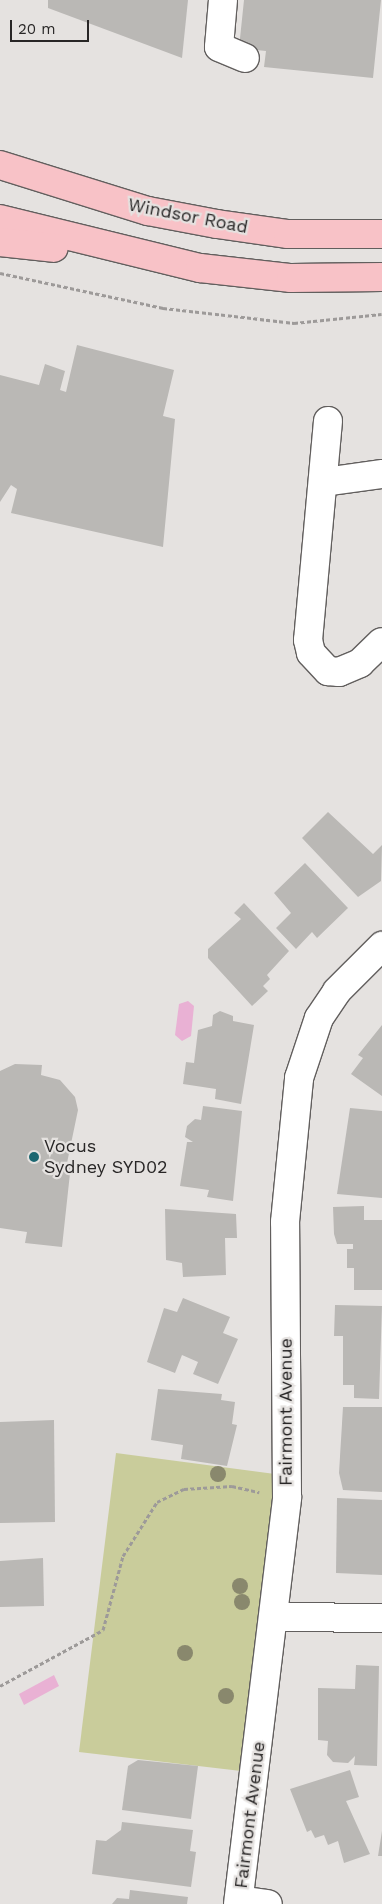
<!DOCTYPE html>
<style>
body{margin:0}
#map{position:relative;width:382px;height:1904px;overflow:hidden;background:#e5e2e0;font-family:"Work Sans",sans-serif}
div>[style]{position:absolute}
.green>*{inset:0;background:#c9cc9b}
.water>*{inset:0;background:#e9b1d4}
.building>*{inset:0;background:#bab8b5}
.path>*{height:3px;margin-top:-1.5px;transform-origin:0;background:repeating-linear-gradient(90deg,#9d9a99 0 4px,transparent 0 6.5px)}
.roads{filter:drop-shadow(1px 0 #625f5e) drop-shadow(-1px 0 #625f5e) drop-shadow(0 1px #625f5e) drop-shadow(0 -1px #625f5e)}
.minor>*{height:28px;margin:-14px;padding:0 14px;transform-origin:14px;border-radius:14px;background:#fff}
.major>*{height:28px;margin:-14px;padding:0 14px;transform-origin:14px;border-radius:14px;background:#f8c2c7}
.trees>*{width:16px;height:16px;margin:-8px;border-radius:50%;background:#89886d}
.dots>*{width:14px;height:14px;translate:-50% -50%;box-sizing:border-box;border:2px solid #e5e2e0;border-radius:50%}
span{translate:-50% -50%;white-space:nowrap;text-align:center;line-height:1.15;-webkit-text-stroke:4.5px #e5e2e0;paint-order:stroke}
.street-label{font-size:18px;color:#282626}
.poi-label{font-size:18px;color:#282626}
.left{translate:0 -50%;text-align:left}
.scale{position:absolute;left:10px;top:20px;width:79px;height:22px;box-sizing:border-box;border:2px solid #282626;border-top:0;padding-left:6px;font-size:15px;line-height:18px;white-space:nowrap;color:#282626;-webkit-text-stroke:4px #e5e2e0;paint-order:stroke}
</style>
<div id="map">
<div class="green">
<i style="clip-path:polygon(116px 1453px,275px 1474px,241px 1771px,79px 1752px)"></i>
</div>
<div class="water">
<i style="clip-path:polygon(188px 1001px,194px 1006px,191px 1036px,182px 1041px,175px 1035px,179px 1004px)"></i>
<i style="clip-path:polygon(54px 1675px,59px 1686px,24px 1705px,19px 1694px)"></i>
</div>
<div class="building">
<i style="clip-path:polygon(48px 0,188px 0,182px 58px,48px 8px)"></i>
<i style="clip-path:polygon(244px 0,381px 0,373px 78px,264px 67px,266px 51px,239px 48px)"></i>
<i style="clip-path:polygon(77px 345px,174px 370px,163px 416px,175px 419px,163px 547px,11px 513px,17px 489px,11px 485px,0 502px,0 375px,39px 385px,45px 364px,65px 371px,60px 390px,66px 392px)"></i>
<i style="clip-path:polygon(328px 812px,373px 854px,382px 845px,381px 881px,358px 897px,302px 838px)"></i>
<i style="clip-path:polygon(305px 863px,348px 908px,317px 938px,312px 932px,296px 949px,276px 928px,291px 913px,274px 893px)"></i>
<i style="clip-path:polygon(244px 903px,289px 951px,267px 975px,270px 979px,263px 986px,268px 991px,252px 1006px,208px 958px,208px 949px,241px 919px,234px 913px)"></i>
<i style="clip-path:polygon(220px 1011px,233px 1016px,233px 1021px,254px 1025px,241px 1104px,215px 1099px,216px 1089px,183px 1084px,186px 1062px,194px 1063px,198px 1030px,212px 1026px,213px 1015px)"></i>
<i style="clip-path:polygon(382px 1025px,382px 1096px,351px 1074px,363px 1058px,358px 1055px)"></i>
<i style="clip-path:polygon(15px 1064px,42px 1065px,41px 1075px,60px 1080px,75px 1097px,78px 1110px,67px 1163px,71px 1164px,62px 1247px,25px 1243px,27px 1232px,0 1228px,0 1071px)"></i>
<i style="clip-path:polygon(203px 1106px,242px 1111px,233px 1201px,207px 1197px,209px 1190px,180px 1186px,187px 1142px,193px 1142px,185px 1137px,187px 1126px,195px 1119px,201px 1120px)"></i>
<i style="clip-path:polygon(350px 1108px,382px 1111px,382px 1198px,337px 1194px)"></i>
<i style="clip-path:polygon(364px 1206px,364px 1220px,382px 1220px,382px 1290px,354px 1290px,354px 1268px,347px 1268px,347px 1249px,353px 1249px,353px 1244px,337px 1244px,334px 1234px,333px 1207px)"></i>
<i style="clip-path:polygon(165px 1209px,236px 1214px,237px 1238px,225px 1238px,226px 1275px,183px 1277px,182px 1263px,166px 1260px)"></i>
<i style="clip-path:polygon(183px 1298px,230px 1317px,223px 1333px,238px 1339px,218px 1384px,193px 1374px,198px 1362px,182px 1355px,175px 1373px,147px 1362px,164px 1308px,177px 1312px)"></i>
<i style="clip-path:polygon(335px 1305px,382px 1306px,379px 1399px,354px 1398px,354px 1385px,343px 1385px,343px 1336px,334px 1336px)"></i>
<i style="clip-path:polygon(158px 1389px,222px 1394px,221px 1400px,235px 1402px,232px 1424px,237px 1425px,227px 1466px,181px 1459px,183px 1445px,151px 1440px)"></i>
<i style="clip-path:polygon(343px 1407px,382px 1407px,382px 1492px,343px 1490px,339px 1473px)"></i>
<i style="clip-path:polygon(54px 1420px,55px 1522px,0 1523px,0 1422px)"></i>
<i style="clip-path:polygon(337px 1498px,382px 1500px,382px 1575px,336px 1573px)"></i>
<i style="clip-path:polygon(43px 1558px,44px 1606px,0 1607px,0 1561px)"></i>
<i style="clip-path:polygon(356px 1665px,379px 1666px,377px 1766px,354px 1765px,355px 1756px,348px 1763px,333px 1762px,327px 1755px,328px 1741px,318px 1740px,318px 1688px,355px 1689px)"></i>
<i style="clip-path:polygon(138px 1760px,198px 1766px,191px 1819px,122px 1810px,128px 1766px)"></i>
<i style="clip-path:polygon(350px 1770px,359px 1797px,346px 1801px,370px 1854px,344px 1863px,338px 1841px,328px 1845px,324px 1835px,315px 1838px,311px 1830px,307px 1832px,290px 1789px)"></i>
<i style="clip-path:polygon(122px 1822px,193px 1830px,190px 1851px,196px 1852px,191px 1887px,92px 1874px,96px 1840px,106px 1841px,121px 1830px)"></i>
<i style="clip-path:polygon(382px 1831px,382px 1856px,378px 1856px)"></i>
<i style="clip-path:polygon(130px 1890px,188px 1897px,187px 1904px,112px 1904px,117px 1898px,129px 1899px)"></i>
</div>
<div class="path">
<i style="left:0;top:273px;width:167px;rotate:12.1deg"></i>
<i style="left:163px;top:308px;width:132px;rotate:6.5deg"></i>
<i style="left:294px;top:323px;width:88px;rotate:-5.8deg"></i>
<i style="left:0;top:1686px;width:117px;rotate:-28.5deg"></i>
<i style="left:103px;top:1630px;width:77px;rotate:-74.9deg"></i>
<i style="left:123px;top:1556px;width:64px;rotate:-57.8deg"></i>
<i style="left:157px;top:1502px;width:30px;rotate:-26deg"></i>
<i style="left:184px;top:1489px;width:48px;rotate:-3.6deg"></i>
<i style="left:232px;top:1486px;width:28px;rotate:13deg"></i>
</div>
<div class="roads">
<div class="minor">
<i style="left:223px;top:0;width:47px;rotate:94.9deg"></i>
<i style="left:219px;top:47px;width:28px;rotate:23deg"></i>
<i style="left:328px;top:421px;width:220px;rotate:95.2deg"></i>
<i style="left:308px;top:640px;width:13px;rotate:77deg"></i>
<i style="left:311px;top:653px;width:25px;rotate:47deg"></i>
<i style="left:328px;top:671px;width:11px;rotate:5deg"></i>
<i style="left:339px;top:672px;width:23px;rotate:-23deg"></i>
<i style="left:360px;top:663px;width:30px;rotate:-44deg"></i>
<i style="left:324px;top:482px;width:59px;rotate:-7.9deg"></i>
<i style="left:276px;top:1617px;width:106px;rotate:0.5deg"></i>
<i style="left:239px;top:1900px;width:29px;rotate:8deg"></i>
<i style="left:238px;top:1904px;width:410px;rotate:-83.1deg"></i>
<i style="left:287px;top:1497px;width:275px;rotate:-90.4deg"></i>
<i style="left:285px;top:1222px;width:145px;rotate:-84.4deg"></i>
<i style="left:299px;top:1078px;width:63px;rotate:-71.6deg"></i>
<i style="left:319px;top:1018px;width:32px;rotate:-56deg"></i>
<i style="left:337px;top:991px;width:64px;rotate:-45deg"></i>
</div>
<div class="major">
<i style="left:0;top:165px;width:155px;rotate:17.3deg"></i>
<i style="left:148px;top:211px;width:70px;rotate:10.7deg"></i>
<i style="left:217px;top:224px;width:72px;rotate:8deg"></i>
<i style="left:288px;top:234px;width:94px"></i>
<i style="left:0;top:219px;width:206px;rotate:13.8deg"></i>
<i style="left:200px;top:268px;width:92px;rotate:6.3deg"></i>
<i style="left:291px;top:278px;width:91px;rotate:-0.6deg"></i>
<i style="left:0;top:242px;width:54px;rotate:6.3deg"></i>
</div>
</div>
<div class="trees">
<i style="left:218px;top:1474px"></i>
<i style="left:240px;top:1586px"></i>
<i style="left:242px;top:1602px"></i>
<i style="left:185px;top:1653px"></i>
<i style="left:226px;top:1696px"></i>
</div>
<div class="dots">
<i style="left:34px;top:1157px;background:#1c6771"></i>
</div>
<div class="street-label">
<span style="left:188px;top:216px;rotate:11deg">Windsor Road</span>
<span style="left:286px;top:1412px;rotate:-90deg">Fairmont Avenue</span>
<span style="left:250px;top:1815px;rotate:-83deg">Fairmont Avenue</span>
</div>
<div class="poi-label">
<span class="left" style="left:44px;top:1157px">Vocus<br>Sydney SYD02</span>
</div>
<div class="scale">20 m</div>
</div>
